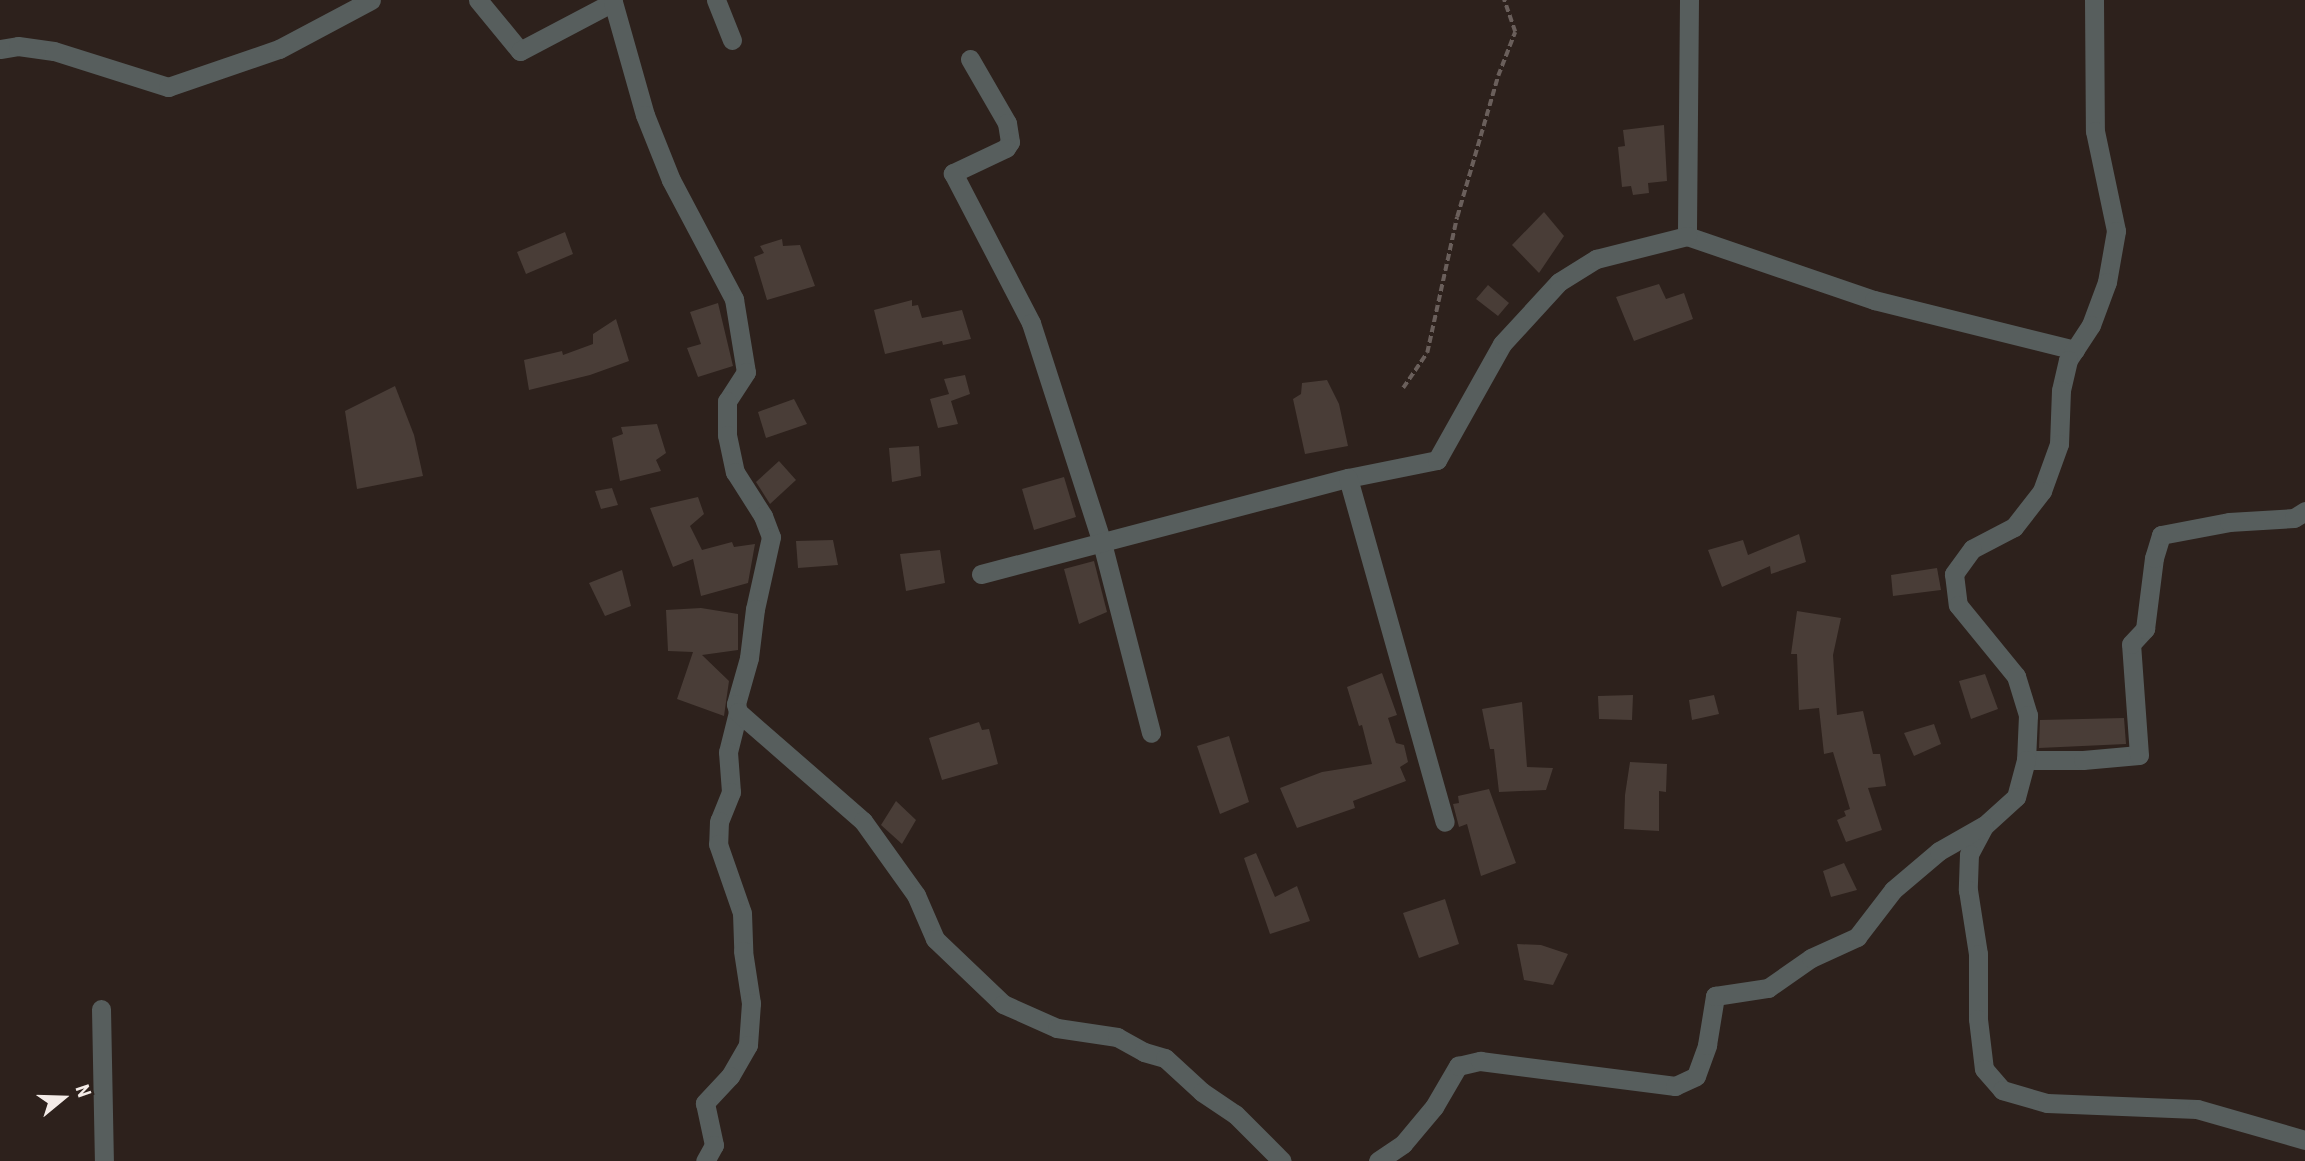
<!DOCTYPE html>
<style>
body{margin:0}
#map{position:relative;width:2305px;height:1161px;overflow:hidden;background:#2d211c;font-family:"Roboto Condensed",sans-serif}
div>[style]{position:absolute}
.building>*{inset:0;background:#493d37}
.path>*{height:3.5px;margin-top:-1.75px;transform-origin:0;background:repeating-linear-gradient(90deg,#6a5f5b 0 7px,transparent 0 10.5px)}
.minor>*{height:19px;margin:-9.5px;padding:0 9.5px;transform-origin:9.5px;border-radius:9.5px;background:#575e5d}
.tertiary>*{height:19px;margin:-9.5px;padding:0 9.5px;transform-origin:9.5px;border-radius:9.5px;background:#575e5d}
span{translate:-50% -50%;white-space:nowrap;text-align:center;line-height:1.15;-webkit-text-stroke:5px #2d211c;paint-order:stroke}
.north{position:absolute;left:28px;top:1063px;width:70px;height:70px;-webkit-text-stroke:5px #2d211c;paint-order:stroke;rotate:71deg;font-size:19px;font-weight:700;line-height:28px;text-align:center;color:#f4ece8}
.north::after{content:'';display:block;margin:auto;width:24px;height:32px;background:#f4ece8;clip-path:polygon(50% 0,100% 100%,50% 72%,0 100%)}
</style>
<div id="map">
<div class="building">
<i style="clip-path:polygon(1664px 125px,1667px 181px,1648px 183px,1649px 193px,1633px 195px,1631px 186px,1622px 187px,1618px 147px,1625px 146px,1623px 130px)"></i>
<i style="clip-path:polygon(1544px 212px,1564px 236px,1539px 273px,1512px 245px)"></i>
<i style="clip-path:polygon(565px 232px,573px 254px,526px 274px,517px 252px)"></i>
<i style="clip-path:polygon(782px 239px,783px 246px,800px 245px,815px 286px,767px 300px,754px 257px,764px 253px,760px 246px)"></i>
<i style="clip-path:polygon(1659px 284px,1666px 299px,1684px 293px,1693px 319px,1634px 341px,1616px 297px)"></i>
<i style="clip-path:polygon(1488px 285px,1509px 303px,1498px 316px,1476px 299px)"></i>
<i style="clip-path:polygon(912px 300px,912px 306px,918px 305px,922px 318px,962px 310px,971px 339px,943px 345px,942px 341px,885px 354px,874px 310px)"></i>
<i style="clip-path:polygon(718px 303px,733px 366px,698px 377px,687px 348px,701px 344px,690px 312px)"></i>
<i style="clip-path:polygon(616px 319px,629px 361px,590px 375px,529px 390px,524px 360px,562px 351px,563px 355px,593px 344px,593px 334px)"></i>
<i style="clip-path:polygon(965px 375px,970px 394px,951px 401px,958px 424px,938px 428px,930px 399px,949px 394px,944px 379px)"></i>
<i style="clip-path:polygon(1327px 380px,1339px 404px,1348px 446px,1305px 454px,1293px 399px,1301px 394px,1302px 383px)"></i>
<i style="clip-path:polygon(395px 386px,414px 435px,423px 476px,357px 489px,345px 411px)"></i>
<i style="clip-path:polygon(794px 399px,807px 424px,766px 438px,758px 412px)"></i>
<i style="clip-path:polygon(657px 424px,666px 453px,656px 460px,661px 471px,620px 481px,612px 438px,623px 434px,621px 427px)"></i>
<i style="clip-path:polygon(919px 446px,921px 476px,892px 482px,889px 448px)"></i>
<i style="clip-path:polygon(779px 461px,796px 480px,770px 504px,756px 482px)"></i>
<i style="clip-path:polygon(1064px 477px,1076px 517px,1034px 530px,1022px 489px)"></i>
<i style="clip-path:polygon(612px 488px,618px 505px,601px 509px,595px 491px)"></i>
<i style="clip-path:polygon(698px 497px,704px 514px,690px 526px,702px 550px,732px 542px,734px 547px,755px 544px,748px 583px,701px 596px,693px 559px,673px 567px,650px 508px)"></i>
<i style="clip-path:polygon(1799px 534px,1806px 562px,1771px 574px,1770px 566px,1722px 587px,1708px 550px,1743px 540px,1748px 555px)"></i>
<i style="clip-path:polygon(833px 540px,838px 565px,798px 568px,796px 541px)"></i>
<i style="clip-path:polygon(940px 550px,945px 583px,906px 591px,900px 554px)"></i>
<i style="clip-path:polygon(1094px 561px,1107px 612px,1079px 624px,1064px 569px)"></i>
<i style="clip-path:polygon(1937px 568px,1941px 590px,1893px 596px,1891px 575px)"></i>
<i style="clip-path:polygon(622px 570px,631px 606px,605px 616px,589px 583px)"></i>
<i style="clip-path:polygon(701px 608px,738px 614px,738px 650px,702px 655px,729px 681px,724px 716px,677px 699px,693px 652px,668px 651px,666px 610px)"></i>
<i style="clip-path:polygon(1797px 611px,1841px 618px,1833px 655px,1837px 715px,1863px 711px,1873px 754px,1880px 754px,1886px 786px,1868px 788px,1882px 830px,1846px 842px,1837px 820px,1846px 816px,1844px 811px,1850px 809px,1833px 752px,1824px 754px,1819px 708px,1799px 710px,1797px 654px,1791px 654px)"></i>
<i style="clip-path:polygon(1382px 673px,1397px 715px,1388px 718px,1396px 743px,1404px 745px,1408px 762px,1400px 767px,1406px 781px,1353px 801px,1355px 808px,1297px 828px,1280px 788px,1322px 772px,1372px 764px,1362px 725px,1359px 726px,1347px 687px)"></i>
<i style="clip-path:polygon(1985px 674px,1998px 709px,1971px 719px,1959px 681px)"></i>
<i style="clip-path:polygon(1633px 695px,1632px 720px,1599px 719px,1598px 696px)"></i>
<i style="clip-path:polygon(1714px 695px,1719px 714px,1692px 720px,1689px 700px)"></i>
<i style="clip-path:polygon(1522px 702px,1527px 767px,1553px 768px,1546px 790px,1499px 792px,1494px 749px,1490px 749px,1482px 709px)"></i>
<i style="clip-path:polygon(2124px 718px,2126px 744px,2039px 748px,2040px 720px)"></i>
<i style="clip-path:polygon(979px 722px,982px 730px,989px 729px,998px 764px,942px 780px,929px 738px)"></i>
<i style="clip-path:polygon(1934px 724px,1941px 744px,1914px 756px,1904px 733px)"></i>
<i style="clip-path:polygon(1229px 736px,1249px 802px,1220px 814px,1197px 746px)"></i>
<i style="clip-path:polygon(1630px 762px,1667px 764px,1666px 792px,1659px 791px,1659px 831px,1624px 829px,1625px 795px)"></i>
<i style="clip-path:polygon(1489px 789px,1516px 863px,1481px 876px,1467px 824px,1459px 827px,1453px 804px,1459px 803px,1458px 796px)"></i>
<i style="clip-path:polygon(896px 801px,916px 820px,902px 844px,881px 825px)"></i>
<i style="clip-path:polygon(1256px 853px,1275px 897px,1297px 886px,1310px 921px,1270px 934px,1244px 858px)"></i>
<i style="clip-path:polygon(1844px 863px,1857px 890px,1831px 897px,1823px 871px)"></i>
<i style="clip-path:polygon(1445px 899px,1459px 944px,1419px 958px,1403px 913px)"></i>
<i style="clip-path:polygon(1517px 944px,1541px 945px,1568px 954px,1553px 985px,1524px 980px)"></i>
</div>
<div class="path">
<i style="left:1403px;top:388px;width:42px;rotate:-55.6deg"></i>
<i style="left:1427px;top:353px;width:139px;rotate:-77.6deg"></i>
<i style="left:1457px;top:217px;width:147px;rotate:-73.8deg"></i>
<i style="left:1498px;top:76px;width:47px;rotate:-68.9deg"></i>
<i style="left:1515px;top:32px;width:34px;rotate:-109deg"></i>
</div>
<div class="minor">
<i style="left:478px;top:0;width:66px;rotate:50.5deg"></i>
<i style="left:520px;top:51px;width:105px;rotate:-27.8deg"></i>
<i style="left:613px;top:2px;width:117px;rotate:74.2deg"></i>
<i style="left:645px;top:115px;width:70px;rotate:68.2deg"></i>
<i style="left:671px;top:180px;width:135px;rotate:62.1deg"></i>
<i style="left:734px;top:299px;width:74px;rotate:80.7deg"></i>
<i style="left:746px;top:372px;width:35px;rotate:123deg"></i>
<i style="left:727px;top:401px;width:34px;rotate:90deg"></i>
<i style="left:727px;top:435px;width:38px;rotate:78deg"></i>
<i style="left:735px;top:472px;width:52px;rotate:57.5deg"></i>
<i style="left:763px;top:516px;width:22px;rotate:69deg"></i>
<i style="left:771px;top:537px;width:74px;rotate:102.5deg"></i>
<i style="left:755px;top:609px;width:49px;rotate:97deg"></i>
<i style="left:749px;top:658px;width:48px;rotate:105.8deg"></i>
<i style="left:736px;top:704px;width:8px;rotate:76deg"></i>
<i style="left:738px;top:712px;width:41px;rotate:104deg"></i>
<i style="left:728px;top:752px;width:40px;rotate:85.7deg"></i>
<i style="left:731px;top:792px;width:31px;rotate:112deg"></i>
<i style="left:719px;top:821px;width:23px;rotate:92deg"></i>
<i style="left:718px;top:844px;width:73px;rotate:70.8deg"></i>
<i style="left:742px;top:913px;width:38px;rotate:88deg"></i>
<i style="left:743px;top:951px;width:53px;rotate:81.3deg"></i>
<i style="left:751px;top:1003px;width:42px;rotate:94.1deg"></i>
<i style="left:748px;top:1045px;width:36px;rotate:120deg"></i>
<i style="left:730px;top:1076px;width:37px;rotate:133deg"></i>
<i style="left:705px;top:1103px;width:43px;rotate:77.9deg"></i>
<i style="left:714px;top:1145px;width:18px;rotate:119deg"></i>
<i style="left:716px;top:0;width:43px;rotate:68.2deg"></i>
<i style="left:1689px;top:0;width:236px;rotate:90.5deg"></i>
<i style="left:1687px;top:236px;width:198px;rotate:18.9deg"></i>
<i style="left:1874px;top:300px;width:207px;rotate:14deg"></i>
<i style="left:0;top:49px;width:18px;rotate:-9deg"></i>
<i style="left:18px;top:46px;width:36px;rotate:8deg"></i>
<i style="left:54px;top:51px;width:120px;rotate:17.5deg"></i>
<i style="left:168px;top:87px;width:117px;rotate:-18.9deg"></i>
<i style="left:279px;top:49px;width:104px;rotate:-28deg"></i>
<i style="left:970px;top:59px;width:74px;rotate:60deg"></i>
<i style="left:1007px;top:123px;width:19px;rotate:81deg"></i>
<i style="left:1010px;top:142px;width:7px;rotate:124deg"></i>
<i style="left:1006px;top:148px;width:59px;rotate:154.7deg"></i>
<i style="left:953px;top:173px;width:169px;rotate:62.5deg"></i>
<i style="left:1031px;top:323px;width:231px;rotate:72.1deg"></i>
<i style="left:1102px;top:543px;width:196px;rotate:75.5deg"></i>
<i style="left:1348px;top:478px;width:91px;rotate:-11.4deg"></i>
<i style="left:1437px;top:460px;width:133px;rotate:-60.7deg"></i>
<i style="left:1502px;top:344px;width:84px;rotate:-47.4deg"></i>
<i style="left:1559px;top:282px;width:44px;rotate:-31.9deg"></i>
<i style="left:1596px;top:259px;width:94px;rotate:-14.2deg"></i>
<i style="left:981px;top:574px;width:379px;rotate:-14.7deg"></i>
<i style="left:1348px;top:478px;width:357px;rotate:74.3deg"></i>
<i style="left:738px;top:712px;width:166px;rotate:41.1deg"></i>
<i style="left:863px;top:821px;width:91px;rotate:54.4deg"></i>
<i style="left:916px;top:895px;width:48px;rotate:66.6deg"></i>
<i style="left:935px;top:939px;width:94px;rotate:43.7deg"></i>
<i style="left:1003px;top:1004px;width:59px;rotate:24deg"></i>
<i style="left:1057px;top:1028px;width:61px;rotate:8.5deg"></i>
<i style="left:1117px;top:1037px;width:31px;rotate:29deg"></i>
<i style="left:1144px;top:1052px;width:22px;rotate:16deg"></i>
<i style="left:1165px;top:1058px;width:50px;rotate:42.6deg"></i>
<i style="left:1202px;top:1092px;width:40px;rotate:34deg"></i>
<i style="left:1235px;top:1114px;width:66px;rotate:45deg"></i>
<i style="left:2026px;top:760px;width:57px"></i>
<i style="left:2083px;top:760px;width:56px;rotate:-5.1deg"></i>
<i style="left:2139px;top:755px;width:111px;rotate:-94.1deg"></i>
<i style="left:2131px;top:644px;width:21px;rotate:-47deg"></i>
<i style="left:2145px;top:629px;width:72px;rotate:-82.8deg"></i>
<i style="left:2154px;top:558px;width:24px;rotate:-73deg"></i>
<i style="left:2161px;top:535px;width:69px;rotate:-10.8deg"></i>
<i style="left:2229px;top:522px;width:65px;rotate:-3.5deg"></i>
<i style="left:2294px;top:518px;width:13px;rotate:-32deg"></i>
<i style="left:101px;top:1009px;width:152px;rotate:88.9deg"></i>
</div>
<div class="tertiary">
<i style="left:2094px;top:0;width:131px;rotate:89.6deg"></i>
<i style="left:2095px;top:131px;width:102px;rotate:78.1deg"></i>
<i style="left:2116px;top:231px;width:52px;rotate:100deg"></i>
<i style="left:2107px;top:282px;width:46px;rotate:110.4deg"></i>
<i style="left:2091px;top:325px;width:42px;rotate:123.3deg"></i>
<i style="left:2068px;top:360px;width:31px;rotate:103deg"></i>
<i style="left:2061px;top:390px;width:54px;rotate:92.1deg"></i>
<i style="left:2059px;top:444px;width:50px;rotate:109.9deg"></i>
<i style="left:2042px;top:491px;width:46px;rotate:127.9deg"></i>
<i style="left:2014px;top:527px;width:47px;rotate:152.4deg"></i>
<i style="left:1972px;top:549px;width:31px;rotate:126deg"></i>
<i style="left:1954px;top:574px;width:31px;rotate:83deg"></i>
<i style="left:1958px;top:605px;width:92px;rotate:50.8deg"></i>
<i style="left:2016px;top:676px;width:41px;rotate:72.9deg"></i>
<i style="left:2028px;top:715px;width:45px;rotate:92.5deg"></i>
<i style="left:2026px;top:760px;width:38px;rotate:105deg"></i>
<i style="left:2016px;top:797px;width:43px;rotate:137.8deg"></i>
<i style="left:1984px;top:826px;width:32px;rotate:118deg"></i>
<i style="left:1969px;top:854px;width:36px;rotate:92deg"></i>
<i style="left:1968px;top:890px;width:65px;rotate:81.1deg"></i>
<i style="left:1978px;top:954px;width:65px;rotate:90deg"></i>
<i style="left:1978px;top:1019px;width:50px;rotate:83.2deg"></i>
<i style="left:1984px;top:1069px;width:28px;rotate:49deg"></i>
<i style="left:2002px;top:1090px;width:47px;rotate:16.1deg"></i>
<i style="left:2047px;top:1103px;width:150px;rotate:2.3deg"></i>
<i style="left:2197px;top:1109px;width:112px;rotate:16deg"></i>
<i style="left:1378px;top:1161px;width:30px;rotate:-34deg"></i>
<i style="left:1403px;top:1144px;width:48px;rotate:-50deg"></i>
<i style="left:1434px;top:1107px;width:48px;rotate:-59.7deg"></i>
<i style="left:1458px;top:1066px;width:23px;rotate:-13deg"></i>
<i style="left:1480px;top:1061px;width:197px;rotate:7.3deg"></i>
<i style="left:1675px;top:1086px;width:23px;rotate:-25deg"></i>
<i style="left:1696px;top:1076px;width:33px;rotate:-70deg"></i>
<i style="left:1707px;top:1045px;width:50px;rotate:-80.7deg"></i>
<i style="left:1715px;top:996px;width:54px;rotate:-8.6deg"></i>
<i style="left:1768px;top:988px;width:52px;rotate:-34.9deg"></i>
<i style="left:1811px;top:958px;width:51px;rotate:-24.5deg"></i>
<i style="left:1857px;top:937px;width:59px;rotate:-52.5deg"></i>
<i style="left:1893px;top:890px;width:60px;rotate:-40.3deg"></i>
<i style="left:1939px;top:851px;width:51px;rotate:-29.6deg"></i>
</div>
<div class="north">N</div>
</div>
